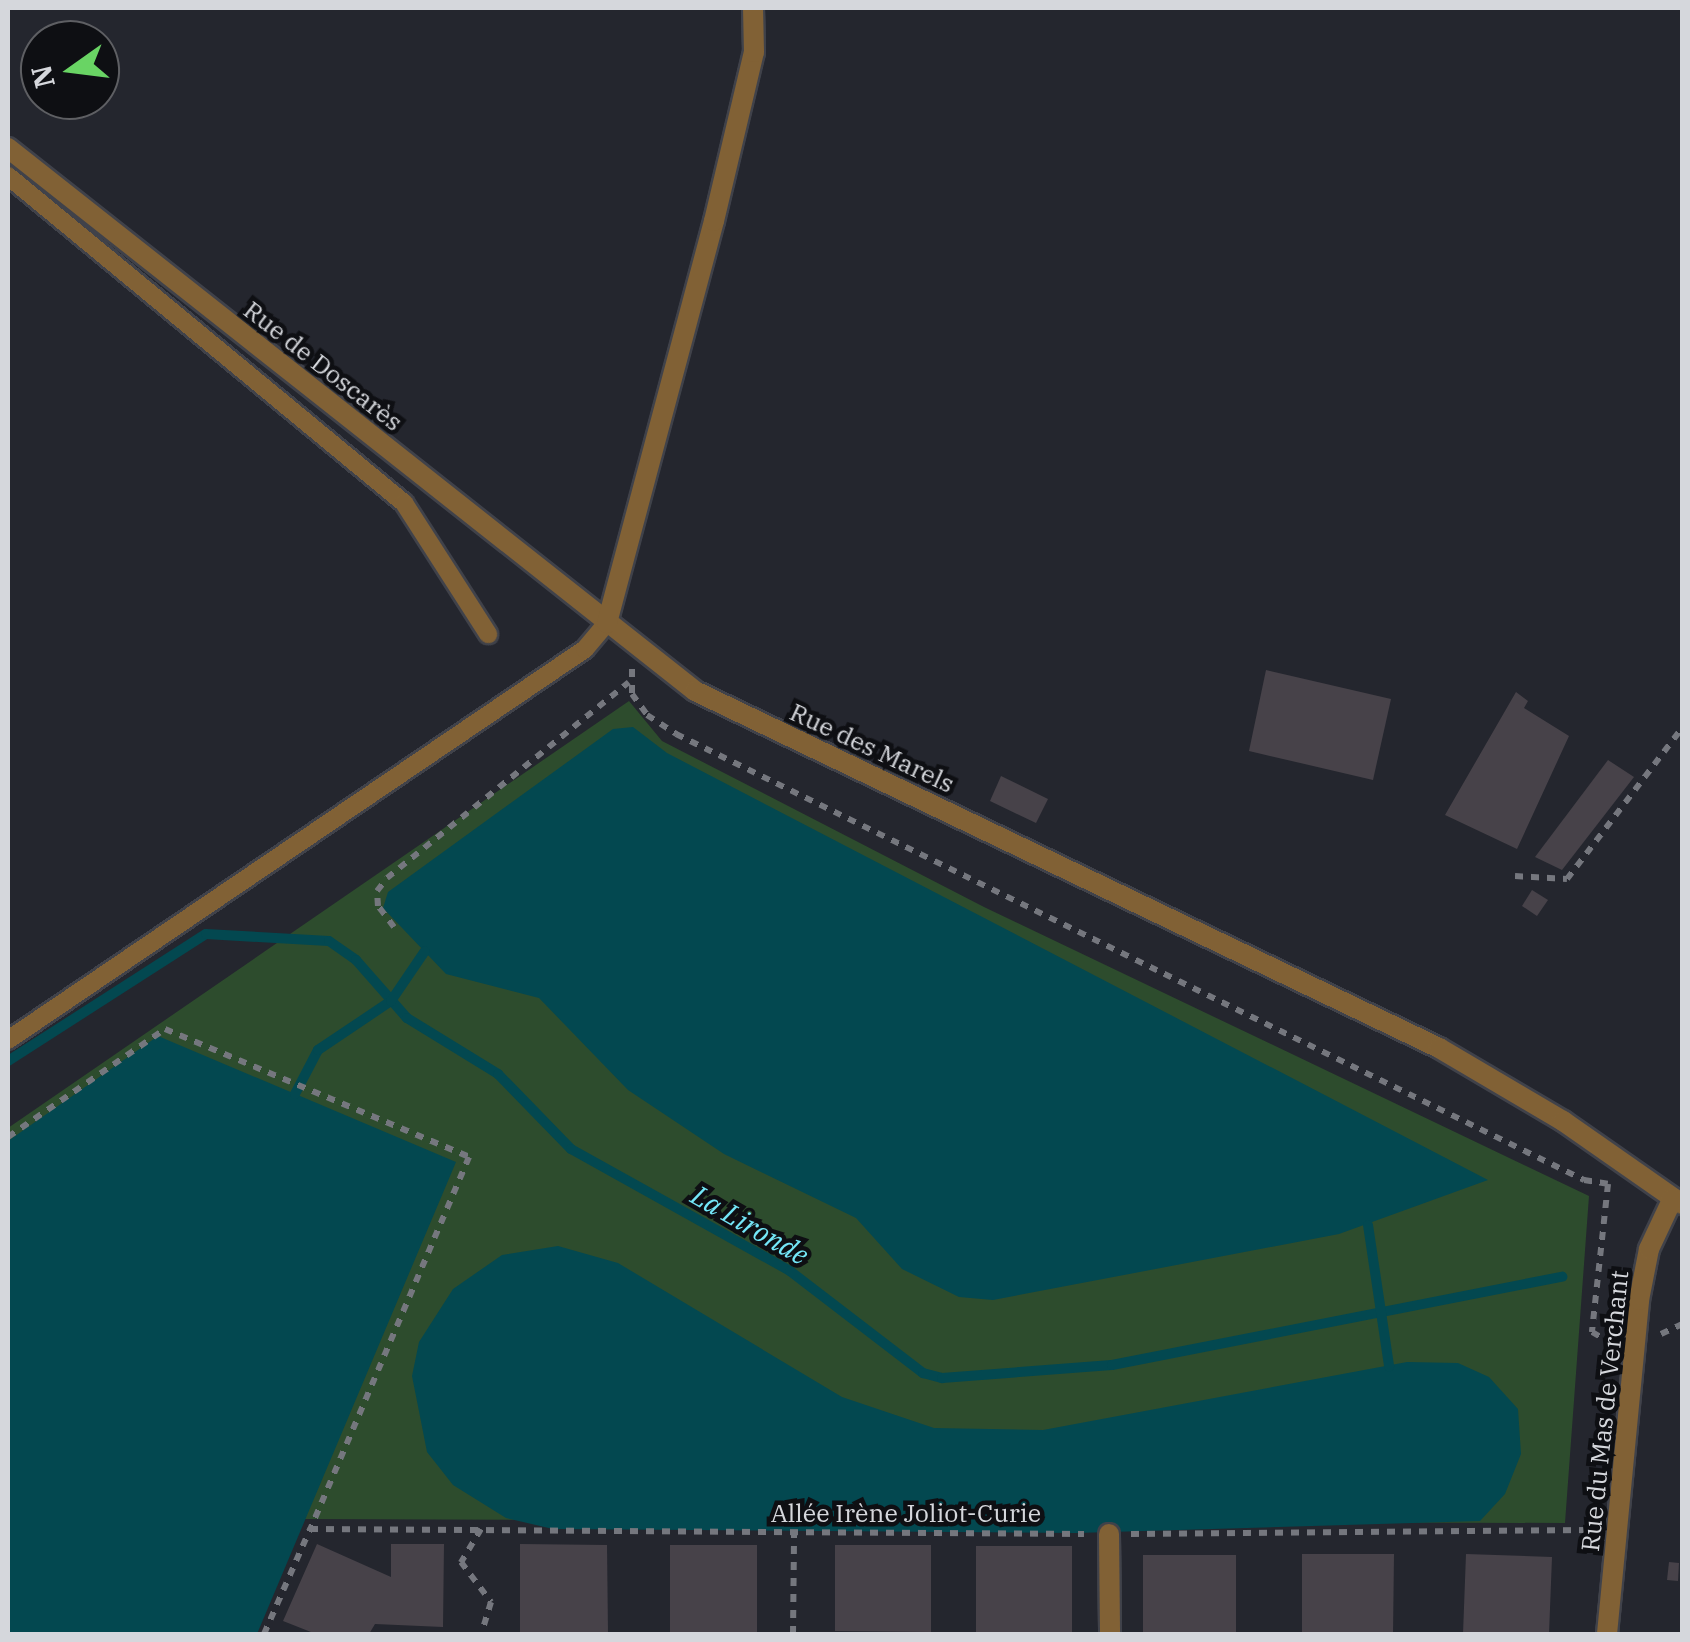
<!DOCTYPE html>
<meta charset="utf-8">
<style>
body{margin:0}
#map{position:relative;width:1690px;height:1642px;overflow:hidden;background:#24262e;font-family:"IBM Plex Serif",serif}
div>[style]{position:absolute}
.green>*{inset:0;background:#2d4c2d}
.water>*{inset:0;background:#034850}
.stream>*{height:10px;margin:-5px;padding:0 5px;transform-origin:5px;border-radius:5px;background:#034850}
.building>*{inset:0;background:#474249}
.path>*{height:6px;margin-top:-3px;transform-origin:0;background:repeating-linear-gradient(90deg,#75777e 0 8px,transparent 0 16px)}
.roads{filter:drop-shadow(2px 0 #40424a) drop-shadow(-2px 0 #40424a) drop-shadow(0 2px #40424a) drop-shadow(0 -2px #40424a)}
.service>*{height:18px;margin:-9px;padding:0 9px;transform-origin:9px;border-radius:9px;background:#816135}
.minor>*{height:20px;margin:-10px;padding:0 10px;transform-origin:10px;border-radius:10px;background:#816135}
span{translate:-50% -50%;white-space:nowrap;text-align:center;line-height:1.15;-webkit-text-stroke:9px #0e0f13;paint-order:stroke}
.street-label{font-size:25px;color:#d5d7dc}
.water-label{font-size:28px;color:#74e7f8;font-style:italic}
.frame{position:absolute;inset:0;border:10px solid #d5d7dc;pointer-events:none}
.north{position:absolute;left:20px;top:20px;width:100px;height:100px;box-sizing:border-box;background:#0e0f13;border:2px solid #5e5f63;border-radius:50%;rotate:256deg;font-size:28px;font-weight:700;line-height:40px;text-align:center;color:#d5d7dc}
.north::after{content:'';display:block;margin:auto;width:35px;height:45px;background:#69d464;clip-path:polygon(50% 0,100% 100%,50% 72%,0 100%)}
</style>
<div id="map">
<div class="green">
<i style="clip-path:polygon(629px 701px,662px 741px,984px 907px,1589px 1196px,1565px 1523px,301px 1519px,8px 1634px,8px 1128px)"></i>
</div>
<div class="water">
<i style="clip-path:polygon(633px 727px,667px 753px,1488px 1180px,1339px 1234px,993px 1300px,959px 1297px,902px 1269px,856px 1218px,724px 1154px,628px 1090px,539px 998px,446px 974px,383px 908px,388px 892px,613px 729px)"></i>
<i style="clip-path:polygon(158px 1036px,456px 1162px,257px 1634px,8px 1634px,8px 1141px)"></i>
<i style="clip-path:polygon(558px 1246px,618px 1263px,842px 1397px,934px 1428px,1043px 1430px,1407px 1362px,1458px 1363px,1489px 1377px,1518px 1409px,1521px 1454px,1505px 1494px,1480px 1521px,1076px 1533px,553px 1529px,506px 1518px,453px 1485px,427px 1452px,412px 1376px,419px 1342px,453px 1289px,502px 1255px)"></i>
</div>
<div class="stream">
<i style="left:8px;top:1061px;width:235px;rotate:-32.7deg"></i>
<i style="left:206px;top:934px;width:123px;rotate:3.3deg"></i>
<i style="left:329px;top:941px;width:33px;rotate:35deg"></i>
<i style="left:356px;top:960px;width:77px;rotate:48.7deg"></i>
<i style="left:407px;top:1018px;width:107px;rotate:31.6deg"></i>
<i style="left:498px;top:1074px;width:105px;rotate:45.8deg"></i>
<i style="left:571px;top:1149px;width:251px;rotate:29.1deg"></i>
<i style="left:790px;top:1271px;width:168px;rotate:37.5deg"></i>
<i style="left:923px;top:1373px;width:20px;rotate:15deg"></i>
<i style="left:942px;top:1378px;width:170px;rotate:-4.4deg"></i>
<i style="left:1112px;top:1365px;width:459px;rotate:-11.1deg"></i>
<i style="left:295px;top:1094px;width:50px;rotate:-62.4deg"></i>
<i style="left:318px;top:1050px;width:88px;rotate:-33.9deg"></i>
<i style="left:391px;top:1001px;width:60px;rotate:-55.8deg"></i>
<i style="left:1368px;top:1225px;width:143px;rotate:81.5deg"></i>
</div>
<div class="building">
<i style="clip-path:polygon(1266px 670px,1391px 699px,1373px 780px,1249px 751px)"></i>
<i style="clip-path:polygon(1516px 692px,1528px 701px,1524px 708px,1569px 736px,1517px 849px,1445px 815px)"></i>
<i style="clip-path:polygon(1608px 760px,1634px 777px,1562px 870px,1535px 857px)"></i>
<i style="clip-path:polygon(1001px 776px,1048px 799px,1036px 823px,990px 801px)"></i>
<i style="clip-path:polygon(1532px 890px,1548px 900px,1537px 916px,1522px 906px)"></i>
<i style="clip-path:polygon(317px 1544px,391px 1577px,391px 1544px,444px 1544px,443px 1627px,375px 1624px,369px 1634px,316px 1634px,283px 1621px)"></i>
<i style="clip-path:polygon(520px 1544px,607px 1545px,608px 1634px,520px 1634px)"></i>
<i style="clip-path:polygon(670px 1545px,757px 1545px,757px 1634px,670px 1634px)"></i>
<i style="clip-path:polygon(835px 1545px,931px 1545px,931px 1632px,835px 1631px)"></i>
<i style="clip-path:polygon(976px 1546px,1072px 1546px,1072px 1632px,976px 1632px)"></i>
<i style="clip-path:polygon(1302px 1554px,1394px 1554px,1393px 1634px,1302px 1634px)"></i>
<i style="clip-path:polygon(1466px 1554px,1552px 1557px,1549px 1634px,1463px 1634px)"></i>
<i style="clip-path:polygon(1143px 1555px,1236px 1555px,1236px 1634px,1143px 1634px)"></i>
<i style="clip-path:polygon(1669px 1562px,1679px 1563px,1678px 1581px,1667px 1580px)"></i>
</div>
<div class="path">
<i style="left:632px;top:669px;width:25px;rotate:90deg"></i>
<i style="left:632px;top:694px;width:26px;rotate:54deg"></i>
<i style="left:647px;top:715px;width:35px;rotate:33deg"></i>
<i style="left:676px;top:734px;width:1012px;rotate:26.16deg"></i>
<i style="left:1584px;top:1180px;width:24px;rotate:9deg"></i>
<i style="left:1608px;top:1184px;width:149px;rotate:96.2deg"></i>
<i style="left:1592px;top:1332px;width:22px;rotate:30deg"></i>
<i style="left:1515px;top:876px;width:52px;rotate:3.3deg"></i>
<i style="left:1567px;top:879px;width:190px;rotate:-52.7deg"></i>
<i style="left:394px;top:927px;width:26px;rotate:-127deg"></i>
<i style="left:378px;top:906px;width:15px;rotate:-94deg"></i>
<i style="left:377px;top:891px;width:16px;rotate:-52deg"></i>
<i style="left:387px;top:878px;width:311px;rotate:-39deg"></i>
<i style="left:8px;top:1137px;width:191px;rotate:-34.5deg"></i>
<i style="left:165px;top:1029px;width:330px;rotate:22.8deg"></i>
<i style="left:469px;top:1157px;width:405px;rotate:113.1deg"></i>
<i style="left:1661px;top:1334px;width:23px;rotate:-25deg"></i>
<i style="left:481px;top:1529px;width:39px;rotate:121deg"></i>
<i style="left:461px;top:1562px;width:50px;rotate:53.1deg"></i>
<i style="left:491px;top:1602px;width:34px;rotate:107deg"></i>
<i style="left:1131px;top:1534px;width:463px;rotate:-0.5deg"></i>
<i style="left:264px;top:1634px;width:115px;rotate:-66.3deg"></i>
<i style="left:310px;top:1529px;width:774px;rotate:0.37deg"></i>
<i style="left:793px;top:1634px;width:102px;rotate:-89.4deg"></i>
</div>
<div class="roads">
<div class="service">
<i style="left:8px;top:176px;width:514px;rotate:39.55deg"></i>
<i style="left:404px;top:503px;width:156px;rotate:57.3deg"></i>
<i style="left:8px;top:1040px;width:697px;rotate:-34.12deg"></i>
<i style="left:585px;top:649px;width:34px;rotate:-50deg"></i>
</div>
<div class="minor">
<i style="left:8px;top:148px;width:876px;rotate:38.32deg"></i>
<i style="left:695px;top:691px;width:825px;rotate:25.63deg"></i>
<i style="left:1439px;top:1048px;width:144px;rotate:30.5deg"></i>
<i style="left:1563px;top:1121px;width:145px;rotate:34.9deg"></i>
<i style="left:607px;top:623px;width:416px;rotate:-75.1deg"></i>
<i style="left:714px;top:221px;width:174px;rotate:-76.7deg"></i>
<i style="left:754px;top:52px;width:44px;rotate:-91.3deg"></i>
<i style="left:1109px;top:1534px;width:100px;rotate:89.4deg"></i>
<i style="left:1607px;top:1634px;width:336px;rotate:-84.5deg"></i>
<i style="left:1639px;top:1300px;width:52px;rotate:-78.9deg"></i>
<i style="left:1649px;top:1249px;width:56px;rotate:-64.8deg"></i>
</div>
</div>
<div class="street-label">
<span style="left:323px;top:366px;rotate:38deg">Rue de Doscarès</span>
<span style="left:872px;top:748px;rotate:25deg">Rue des Marels</span>
<span style="left:1605px;top:1411px;rotate:-84deg">Rue du Mas de Verchant</span>
<span style="left:906px;top:1513px">Allée Irène Joliot-Curie</span>
</div>
<div class="water-label">
<span style="left:750px;top:1225px;rotate:30deg">La Lironde</span>
</div>
<div class="frame"></div>
<div class="north">N</div>
</div>
